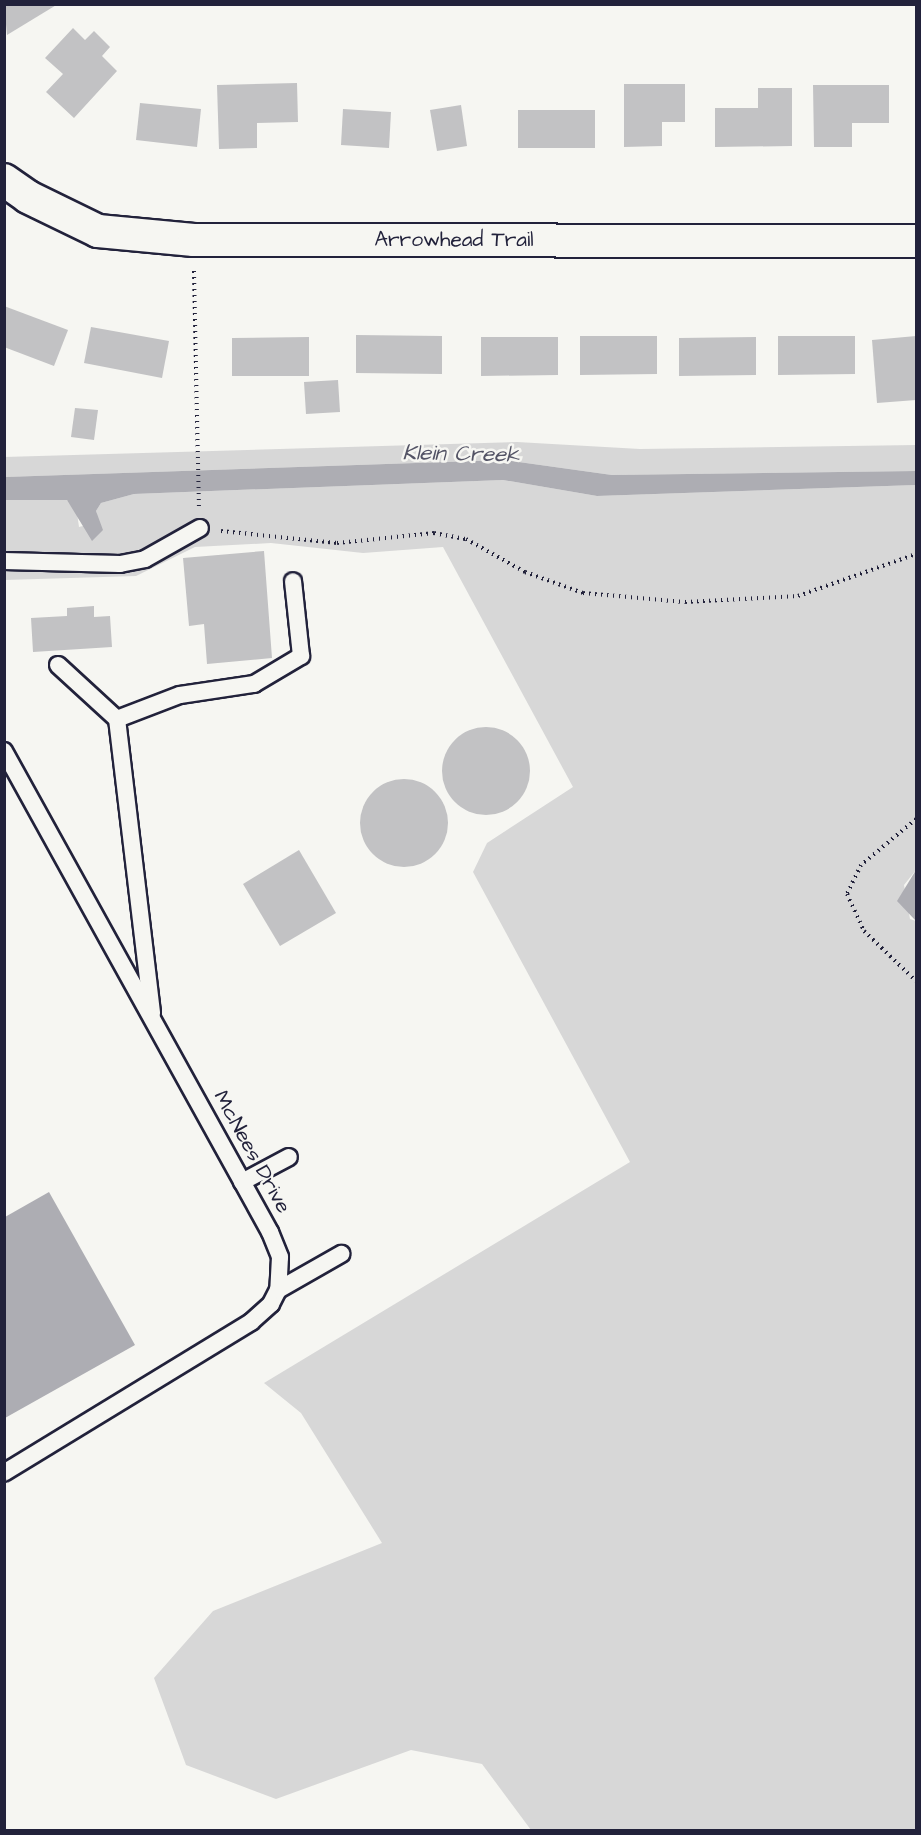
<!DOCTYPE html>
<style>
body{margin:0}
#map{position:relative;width:921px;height:1835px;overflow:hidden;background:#f6f6f2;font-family:"Architects Daughter",sans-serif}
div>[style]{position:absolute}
.green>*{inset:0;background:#d7d7d7}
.water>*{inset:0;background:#adadb3}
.building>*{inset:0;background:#c2c2c4}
.round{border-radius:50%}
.path>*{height:4px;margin-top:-2px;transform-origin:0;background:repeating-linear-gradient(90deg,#22223b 0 1.5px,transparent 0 6px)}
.roads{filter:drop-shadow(2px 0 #22223b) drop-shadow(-2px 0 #22223b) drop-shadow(0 2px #22223b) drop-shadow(0 -2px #22223b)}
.lane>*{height:16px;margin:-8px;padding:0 8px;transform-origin:8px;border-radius:8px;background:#f6f6f2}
.street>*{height:32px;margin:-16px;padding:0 16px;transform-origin:16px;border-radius:16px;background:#f6f6f2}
span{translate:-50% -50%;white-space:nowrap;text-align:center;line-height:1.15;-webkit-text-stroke:5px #f6f6f2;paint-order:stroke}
.street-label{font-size:21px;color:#22223b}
.water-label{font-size:22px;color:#535365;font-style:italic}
.frame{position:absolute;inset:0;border:6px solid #22223b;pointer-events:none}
</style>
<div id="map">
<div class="green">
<i style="clip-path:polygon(517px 442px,640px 449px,916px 445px,916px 471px,612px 475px,504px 460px,5px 477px,4px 457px)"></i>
<i style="clip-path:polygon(503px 480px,597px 496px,916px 485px,916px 870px,904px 885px,910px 919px,916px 921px,916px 1830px,531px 1830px,482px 1764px,411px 1750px,276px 1799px,186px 1765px,154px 1678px,213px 1611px,382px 1543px,301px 1413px,264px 1383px,630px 1162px,473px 872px,487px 843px,573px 787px,443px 547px,363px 553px,271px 543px,195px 547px,136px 576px,5px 580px,4px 500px,67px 500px,77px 513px,79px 527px,98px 522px,96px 511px,101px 503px,134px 494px)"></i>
</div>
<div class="water">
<i style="clip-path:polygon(504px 460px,612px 475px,916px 471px,916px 485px,597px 496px,503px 480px,134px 494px,101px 503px,96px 511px,103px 530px,92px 541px,67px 500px,5px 500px,5px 477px)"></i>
<i style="clip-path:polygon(916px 870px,916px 921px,897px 901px)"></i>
<i style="clip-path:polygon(49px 1192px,135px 1345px,5px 1418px,5px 1217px)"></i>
</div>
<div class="building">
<i style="clip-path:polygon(4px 4px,58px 4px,7px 35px)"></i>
<i style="clip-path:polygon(73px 28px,85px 40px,94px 31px,110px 47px,102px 56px,117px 71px,74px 118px,46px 92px,63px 74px,45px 58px)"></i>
<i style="clip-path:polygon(297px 83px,298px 122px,257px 123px,257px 148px,219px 149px,217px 85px)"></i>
<i style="clip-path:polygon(624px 84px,685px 84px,685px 122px,662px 122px,662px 146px,624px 147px)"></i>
<i style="clip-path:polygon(813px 85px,889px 85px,889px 123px,852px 123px,852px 147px,814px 147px)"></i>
<i style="clip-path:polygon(758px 88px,792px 88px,792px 146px,715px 147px,715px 108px,758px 108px)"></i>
<i style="clip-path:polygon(140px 103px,201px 109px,197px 147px,136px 140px)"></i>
<i style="clip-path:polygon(461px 105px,467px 146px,437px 151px,430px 110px)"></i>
<i style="clip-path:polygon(343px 109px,391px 112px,389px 148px,341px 145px)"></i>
<i style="clip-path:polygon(518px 110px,595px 110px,595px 148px,518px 148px)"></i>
<i style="clip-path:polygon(4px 306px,68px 330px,54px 366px,4px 347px)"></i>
<i style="clip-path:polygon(91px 327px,169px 341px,162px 378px,84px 363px)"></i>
<i style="clip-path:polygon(356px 335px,442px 336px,442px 374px,356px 373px)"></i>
<i style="clip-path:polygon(580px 336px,657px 336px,657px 374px,580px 375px)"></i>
<i style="clip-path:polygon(778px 336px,855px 336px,855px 374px,778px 375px)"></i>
<i style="clip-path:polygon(916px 336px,916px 400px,877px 403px,872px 340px)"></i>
<i style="clip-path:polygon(309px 337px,309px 376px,232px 376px,232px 338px)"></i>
<i style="clip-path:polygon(481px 337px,558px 337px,558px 375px,481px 376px)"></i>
<i style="clip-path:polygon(756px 337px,756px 375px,679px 376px,679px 338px)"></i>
<i style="clip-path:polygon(338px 380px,340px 412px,306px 414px,304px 382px)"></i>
<i style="clip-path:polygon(75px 408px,98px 410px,94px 440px,71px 437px)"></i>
<i style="clip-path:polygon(264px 551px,272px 658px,207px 664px,204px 624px,189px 626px,183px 558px)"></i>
<i style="clip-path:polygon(94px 606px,94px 617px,110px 616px,112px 647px,33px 652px,31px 618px,67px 616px,67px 608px)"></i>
<i class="round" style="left:442px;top:727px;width:88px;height:88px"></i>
<i class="round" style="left:360px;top:779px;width:88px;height:88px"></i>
<i style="clip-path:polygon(299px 850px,336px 913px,280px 946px,243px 884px)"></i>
</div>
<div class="path">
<i style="left:194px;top:271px;width:235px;rotate:88.8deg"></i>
<i style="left:221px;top:531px;width:117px;rotate:5.9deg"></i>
<i style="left:337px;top:543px;width:98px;rotate:-5.9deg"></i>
<i style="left:434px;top:533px;width:33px;rotate:11deg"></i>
<i style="left:466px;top:539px;width:68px;rotate:29.2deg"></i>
<i style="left:525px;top:572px;width:62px;rotate:19.9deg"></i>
<i style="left:583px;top:593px;width:102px;rotate:5deg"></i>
<i style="left:685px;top:602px;width:113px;rotate:-3deg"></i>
<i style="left:798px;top:596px;width:125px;rotate:-19.6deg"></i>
<i style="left:916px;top:819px;width:72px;rotate:140.1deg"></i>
<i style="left:861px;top:865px;width:32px;rotate:116deg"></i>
<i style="left:847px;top:894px;width:41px;rotate:65.3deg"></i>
<i style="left:864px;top:931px;width:72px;rotate:43.9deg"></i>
</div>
<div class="roads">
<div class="lane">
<i style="left:4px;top:561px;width:116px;rotate:1.5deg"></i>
<i style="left:120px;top:564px;width:25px;rotate:-11deg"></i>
<i style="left:145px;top:559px;width:63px;rotate:-29.4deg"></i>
<i style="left:58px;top:665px;width:80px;rotate:42.5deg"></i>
<i style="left:117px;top:719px;width:67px;rotate:-20.9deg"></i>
<i style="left:180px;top:695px;width:75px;rotate:-8.5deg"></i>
<i style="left:254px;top:684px;width:55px;rotate:-30.8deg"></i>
<i style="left:301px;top:656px;width:75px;rotate:-96.1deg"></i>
<i style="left:117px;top:719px;width:296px;rotate:83.2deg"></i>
<i style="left:4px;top:751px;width:550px;rotate:61.06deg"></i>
<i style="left:270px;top:1232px;width:27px;rotate:68deg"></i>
<i style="left:280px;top:1257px;width:33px;rotate:93deg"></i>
<i style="left:278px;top:1290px;width:16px;rotate:117deg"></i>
<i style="left:271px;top:1304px;width:27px;rotate:138deg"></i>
<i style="left:251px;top:1322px;width:289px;rotate:148.6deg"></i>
<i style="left:242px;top:1182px;width:53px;rotate:-28deg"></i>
<i style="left:278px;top:1290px;width:73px;rotate:-29.7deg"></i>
</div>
<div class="street">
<i style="left:4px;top:180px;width:29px;rotate:35deg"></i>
<i style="left:28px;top:197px;width:78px;rotate:25.9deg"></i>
<i style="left:98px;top:231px;width:96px;rotate:5.4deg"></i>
<i style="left:194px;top:240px;width:722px;rotate:0.08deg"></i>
</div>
</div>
<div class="street-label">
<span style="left:454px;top:240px">Arrowhead Trail</span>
<span style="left:252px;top:1152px;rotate:61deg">McNees Drive</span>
</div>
<div class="water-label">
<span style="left:461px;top:454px;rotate:1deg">Klein Creek</span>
</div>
<div class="frame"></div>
</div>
